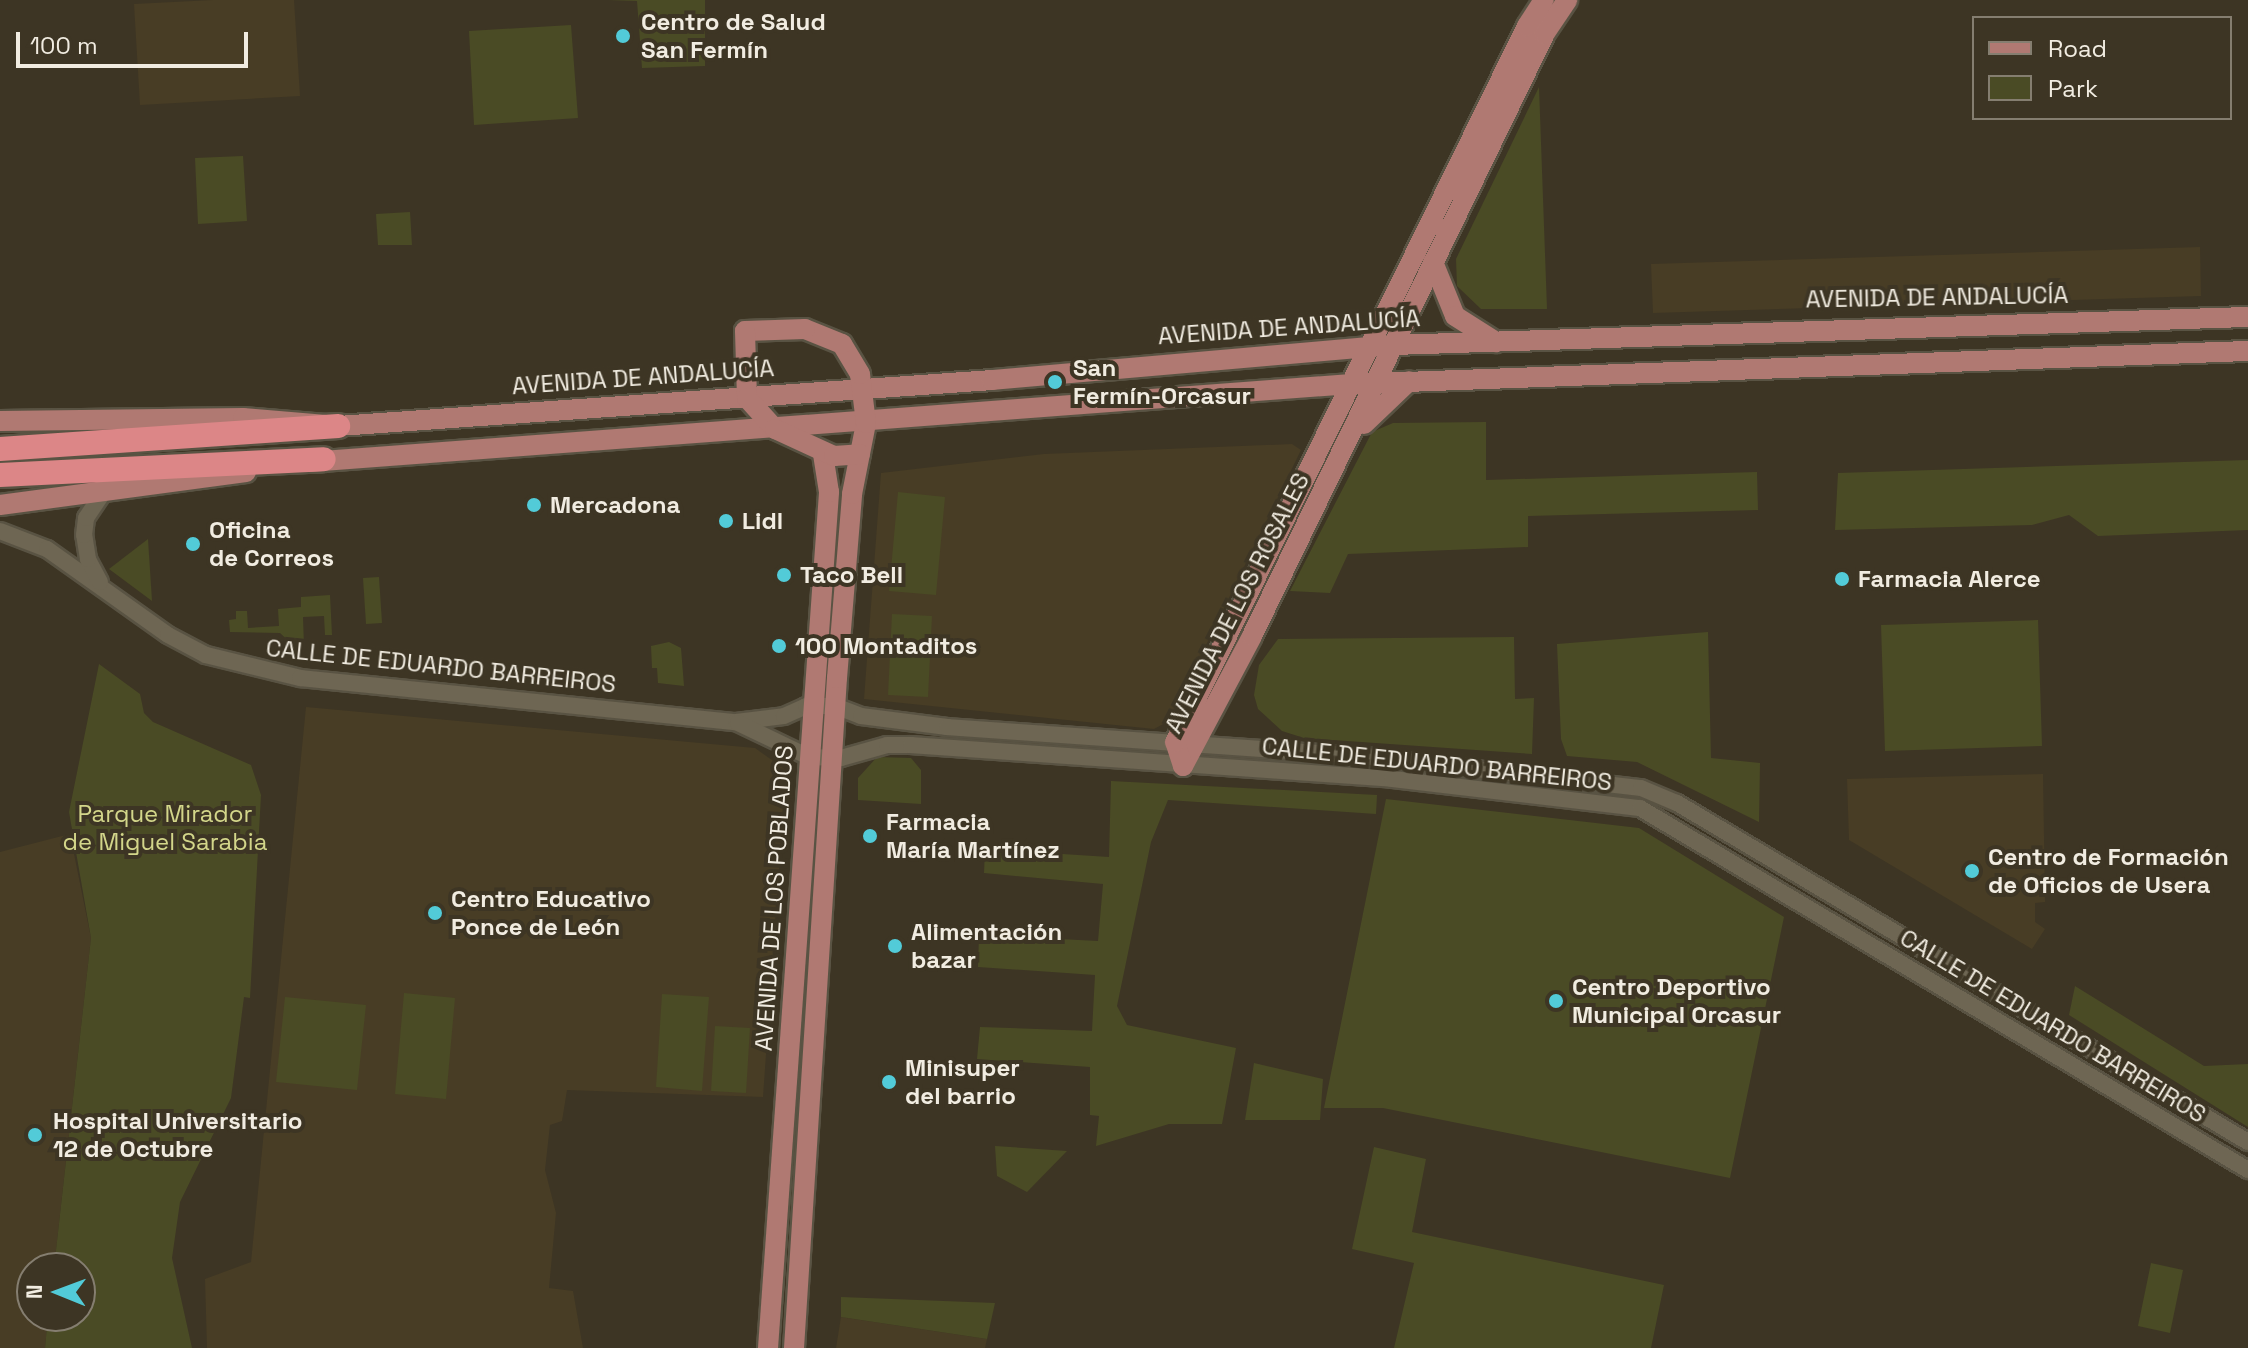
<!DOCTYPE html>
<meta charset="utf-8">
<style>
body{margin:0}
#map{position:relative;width:2248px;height:1348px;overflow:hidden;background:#3d3524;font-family:"Space Grotesk",sans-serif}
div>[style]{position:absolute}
.built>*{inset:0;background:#483d25}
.green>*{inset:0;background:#4a4b25}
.roads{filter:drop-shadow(2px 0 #595343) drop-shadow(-2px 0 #595343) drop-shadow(0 2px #595343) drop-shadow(0 -2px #595343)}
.minor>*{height:16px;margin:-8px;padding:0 8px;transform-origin:8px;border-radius:8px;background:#6e6653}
.major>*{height:20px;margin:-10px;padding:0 10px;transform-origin:10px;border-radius:10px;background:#b07972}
.highway>*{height:24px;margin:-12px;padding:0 12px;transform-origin:12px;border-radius:12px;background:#dc8687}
.dots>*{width:22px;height:22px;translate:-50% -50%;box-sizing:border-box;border:4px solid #3d3524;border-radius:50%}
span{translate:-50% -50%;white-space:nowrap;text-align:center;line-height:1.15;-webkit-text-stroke:8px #3d3524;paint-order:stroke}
.poi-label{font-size:24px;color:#f1ece1;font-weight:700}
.left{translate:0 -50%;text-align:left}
.street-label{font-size:24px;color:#f1ece1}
.park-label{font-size:24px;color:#d3d68a}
.legend{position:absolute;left:1972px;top:16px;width:260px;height:104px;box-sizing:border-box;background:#3d3524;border:2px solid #857e70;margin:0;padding:10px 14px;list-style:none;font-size:24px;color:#f1ece1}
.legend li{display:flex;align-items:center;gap:16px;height:40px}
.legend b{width:40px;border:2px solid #857e70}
.north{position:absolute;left:16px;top:1252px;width:80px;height:80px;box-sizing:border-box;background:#3d3524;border:2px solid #857e70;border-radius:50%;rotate:271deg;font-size:22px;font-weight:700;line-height:32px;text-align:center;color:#f1ece1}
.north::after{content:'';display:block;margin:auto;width:28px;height:36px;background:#52cbd8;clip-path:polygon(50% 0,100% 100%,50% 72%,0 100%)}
.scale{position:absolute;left:16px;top:32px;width:232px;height:36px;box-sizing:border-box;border:4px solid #f1ece1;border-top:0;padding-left:10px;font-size:24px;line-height:28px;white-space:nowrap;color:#f1ece1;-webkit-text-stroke:6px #3d3524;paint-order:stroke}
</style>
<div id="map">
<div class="built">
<i style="clip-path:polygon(213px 0,294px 0,300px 96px,140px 105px,134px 4px)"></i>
<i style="clip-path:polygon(2200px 247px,2201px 296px,1653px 313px,1651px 264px)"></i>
<i style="clip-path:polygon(1292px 444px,1301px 450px,1169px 721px,1154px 729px,864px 699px,881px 473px,1044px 454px)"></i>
<i style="clip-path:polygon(306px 707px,755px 748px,786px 770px,763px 1097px,567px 1090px,562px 1121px,550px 1125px,545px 1170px,556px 1213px,549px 1288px,573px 1291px,583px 1348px,207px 1348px,205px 1279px,251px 1262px)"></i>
<i style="clip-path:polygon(2043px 774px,2045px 902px,2035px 903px,2035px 922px,2045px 929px,2032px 949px,1849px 840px,1847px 779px)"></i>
<i style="clip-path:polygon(70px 834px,91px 938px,54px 1268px,32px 1268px,32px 1316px,48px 1316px,45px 1348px,0 1348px,0 852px)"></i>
<i style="clip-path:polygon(841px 1317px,987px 1339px,985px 1348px,836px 1348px)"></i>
</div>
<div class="green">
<i style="clip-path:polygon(608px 0,705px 0,705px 66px,642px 68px,637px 1px)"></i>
<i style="clip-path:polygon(571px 25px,578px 118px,474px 125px,469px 31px)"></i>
<i style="clip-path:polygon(1539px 87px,1547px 309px,1481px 309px,1457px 286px,1456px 259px)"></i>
<i style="clip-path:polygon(243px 156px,247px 221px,198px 224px,195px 158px)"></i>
<i style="clip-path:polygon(410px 212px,412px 245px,378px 245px,376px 214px)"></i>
<i style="clip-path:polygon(1486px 422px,1486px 480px,1757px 472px,1758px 510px,1528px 516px,1528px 547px,1348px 554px,1330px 593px,1290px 591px,1372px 432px,1393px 423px)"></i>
<i style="clip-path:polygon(2248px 460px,2248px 530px,2098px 536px,2069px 515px,2032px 525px,1835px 530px,1838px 473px)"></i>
<i style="clip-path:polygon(898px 492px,945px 497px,936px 595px,889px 591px)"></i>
<i style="clip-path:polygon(148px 539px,152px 601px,109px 569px)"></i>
<i style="clip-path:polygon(379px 577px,382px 623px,366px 624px,363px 578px)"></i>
<i style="clip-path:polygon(330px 595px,332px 635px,325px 635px,324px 616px,303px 617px,304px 646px,293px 645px,280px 633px,230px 632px,229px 620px,236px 619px,236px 611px,247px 611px,248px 628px,279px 626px,278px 609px,301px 607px,301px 597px)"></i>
<i style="clip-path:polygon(892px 614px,932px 616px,928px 697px,888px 695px)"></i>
<i style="clip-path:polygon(2038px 620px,2042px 746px,1885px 751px,1881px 625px)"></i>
<i style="clip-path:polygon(1708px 632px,1711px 758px,1760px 763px,1759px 822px,1637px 762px,1567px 756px,1561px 739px,1557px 644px)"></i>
<i style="clip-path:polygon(1514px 637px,1515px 699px,1534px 698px,1532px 754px,1304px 738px,1282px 731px,1258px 709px,1254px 695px,1259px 665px,1278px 639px)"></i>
<i style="clip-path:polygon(669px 642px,681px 648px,684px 686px,658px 683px,657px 668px,652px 668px,651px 646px)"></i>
<i style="clip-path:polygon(99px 664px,140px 694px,144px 713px,153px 722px,251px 765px,261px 795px,250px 998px,244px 997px,231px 1098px,180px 1202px,172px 1258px,192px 1348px,45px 1348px,48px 1316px,80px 1316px,80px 1268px,54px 1268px,91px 938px,69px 812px)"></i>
<i style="clip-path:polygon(877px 757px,911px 758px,921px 770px,921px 804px,858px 800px,858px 778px)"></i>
<i style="clip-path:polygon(1111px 781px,1377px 795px,1376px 814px,1168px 800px,1151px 842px,1117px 1006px,1127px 1025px,1236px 1048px,1222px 1124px,1169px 1124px,1096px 1146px,1099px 1116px,1090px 1115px,1090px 1067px,977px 1059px,980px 1027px,1092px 1031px,1095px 975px,978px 967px,979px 935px,1098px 941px,1103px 884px,984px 873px,985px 849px,1109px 857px)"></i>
<i style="clip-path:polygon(1386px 799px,1639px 828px,1784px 917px,1730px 1178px,1383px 1108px,1324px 1108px)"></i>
<i style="clip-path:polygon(2075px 986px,2204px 1066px,2248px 1064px,2248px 1127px,2069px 1015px)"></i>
<i style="clip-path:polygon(404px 993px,455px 998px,446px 1099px,395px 1094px)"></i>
<i style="clip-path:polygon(662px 994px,709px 997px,702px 1091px,656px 1087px)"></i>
<i style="clip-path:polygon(285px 997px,366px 1005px,357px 1090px,276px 1082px)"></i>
<i style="clip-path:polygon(715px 1026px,750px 1028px,746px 1093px,711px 1091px)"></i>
<i style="clip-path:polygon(1254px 1063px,1323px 1079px,1320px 1120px,1245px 1120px)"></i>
<i style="clip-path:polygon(995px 1146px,1067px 1151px,1027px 1192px,997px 1176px)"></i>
<i style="clip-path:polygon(1374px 1147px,1426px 1159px,1412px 1232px,1664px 1285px,1651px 1348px,1394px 1348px,1414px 1263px,1352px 1249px)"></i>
<i style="clip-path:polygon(2151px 1263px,2183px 1270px,2170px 1333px,2138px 1326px)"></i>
<i style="clip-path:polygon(841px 1297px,995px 1303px,987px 1339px,841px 1317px)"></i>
</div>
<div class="roads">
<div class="minor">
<i style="left:0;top:531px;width:50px;rotate:21deg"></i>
<i style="left:47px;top:549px;width:148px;rotate:35.4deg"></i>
<i style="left:168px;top:635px;width:43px;rotate:27.8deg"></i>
<i style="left:206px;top:655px;width:97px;rotate:13.7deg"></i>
<i style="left:300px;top:678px;width:438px;rotate:5.8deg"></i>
<i style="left:736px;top:722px;width:48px;rotate:-7.1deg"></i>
<i style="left:784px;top:716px;width:24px;rotate:-24deg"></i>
<i style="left:806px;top:706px;width:29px"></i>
<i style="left:835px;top:706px;width:28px;rotate:21deg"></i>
<i style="left:861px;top:716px;width:87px;rotate:7.3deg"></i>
<i style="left:947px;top:727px;width:426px;rotate:4deg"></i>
<i style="left:1372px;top:757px;width:271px;rotate:6.6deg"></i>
<i style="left:1641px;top:788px;width:39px;rotate:23deg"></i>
<i style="left:1677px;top:803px;width:664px;rotate:30.7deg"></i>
<i style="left:100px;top:582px;width:26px;rotate:-118deg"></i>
<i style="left:88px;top:559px;width:24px;rotate:-99deg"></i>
<i style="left:84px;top:535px;width:17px;rotate:-83deg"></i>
<i style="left:86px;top:518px;width:32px;rotate:-56deg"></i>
<i style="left:738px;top:723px;width:79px;rotate:25.6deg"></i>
<i style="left:809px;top:757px;width:32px;rotate:2deg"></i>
<i style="left:841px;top:758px;width:48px;rotate:-15.8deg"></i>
<i style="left:887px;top:745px;width:24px"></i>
<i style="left:911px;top:745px;width:482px;rotate:4deg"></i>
<i style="left:1392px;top:779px;width:250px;rotate:6.7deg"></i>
<i style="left:1640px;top:808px;width:708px;rotate:30.77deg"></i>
</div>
<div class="major">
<i style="left:1433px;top:262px;width:58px;rotate:67.8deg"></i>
<i style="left:1455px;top:316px;width:49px;rotate:32.4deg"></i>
<i style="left:0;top:421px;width:243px;rotate:-0.7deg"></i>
<i style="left:243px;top:418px;width:95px;rotate:4.8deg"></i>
<i style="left:338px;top:426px;width:656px;rotate:-4.02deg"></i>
<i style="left:992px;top:380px;width:403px;rotate:-5deg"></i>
<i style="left:1393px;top:345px;width:855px;rotate:-1.88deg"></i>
<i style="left:1364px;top:424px;width:62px;rotate:-43.7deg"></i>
<i style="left:309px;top:462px;width:1045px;rotate:-4.28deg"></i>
<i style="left:1351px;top:384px;width:898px;rotate:-2.11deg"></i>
<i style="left:0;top:505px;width:248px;rotate:-7.6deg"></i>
<i style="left:1183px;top:766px;width:147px;rotate:-62deg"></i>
<i style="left:1252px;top:636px;width:670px;rotate:-64.08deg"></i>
<i style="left:1545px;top:33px;width:40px;rotate:-56deg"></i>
<i style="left:1183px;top:766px;width:25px;rotate:-108deg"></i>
<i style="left:1175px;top:742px;width:798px;rotate:-63.82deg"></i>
<i style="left:1527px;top:26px;width:31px;rotate:-57deg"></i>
<i style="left:768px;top:1348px;width:858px;rotate:-85.92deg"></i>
<i style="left:829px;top:492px;width:39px;rotate:-99deg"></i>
<i style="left:794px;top:1348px;width:671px;rotate:-86.33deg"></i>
<i style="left:837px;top:678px;width:185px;rotate:-85.3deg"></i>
<i style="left:852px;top:494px;width:72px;rotate:-78.8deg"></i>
<i style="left:866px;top:423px;width:49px;rotate:-97deg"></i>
<i style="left:860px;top:374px;width:35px;rotate:-121deg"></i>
<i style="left:842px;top:344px;width:40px;rotate:-158deg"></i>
<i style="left:805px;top:329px;width:60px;rotate:178.1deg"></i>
<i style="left:745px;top:331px;width:67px;rotate:88.3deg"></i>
<i style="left:747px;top:398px;width:42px;rotate:47.9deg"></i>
<i style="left:775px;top:429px;width:65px;rotate:24.6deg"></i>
<i style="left:834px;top:456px;width:26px;rotate:-4deg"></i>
</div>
<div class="highway">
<i style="left:0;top:449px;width:339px;rotate:-3.9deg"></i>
<i style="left:0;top:475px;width:324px;rotate:-2.8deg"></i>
</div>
</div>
<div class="dots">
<i style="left:623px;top:36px;background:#52cbd8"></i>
<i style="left:1055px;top:382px;background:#52cbd8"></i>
<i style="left:534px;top:505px;background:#52cbd8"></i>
<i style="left:726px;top:521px;background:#52cbd8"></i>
<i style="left:193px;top:544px;background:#52cbd8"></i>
<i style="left:784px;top:575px;background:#52cbd8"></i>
<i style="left:1842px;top:579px;background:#52cbd8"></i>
<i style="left:779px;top:646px;background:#52cbd8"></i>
<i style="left:870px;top:836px;background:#52cbd8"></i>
<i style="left:1972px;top:871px;background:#52cbd8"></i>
<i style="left:435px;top:913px;background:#52cbd8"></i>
<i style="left:895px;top:946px;background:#52cbd8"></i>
<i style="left:1556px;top:1001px;background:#52cbd8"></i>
<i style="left:889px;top:1082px;background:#52cbd8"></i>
<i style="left:35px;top:1135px;background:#52cbd8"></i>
</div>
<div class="poi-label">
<span class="left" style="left:641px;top:36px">Centro de Salud<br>San Fermín</span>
<span class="left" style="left:1073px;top:382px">San<br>Fermín-Orcasur</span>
<span class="left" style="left:550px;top:505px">Mercadona</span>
<span class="left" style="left:742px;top:521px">Lidl</span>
<span class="left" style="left:209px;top:544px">Oficina<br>de Correos</span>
<span class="left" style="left:800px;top:575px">Taco Bell</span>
<span class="left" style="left:1858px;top:579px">Farmacia Alerce</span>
<span class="left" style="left:795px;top:646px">100 Montaditos</span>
<span class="left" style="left:886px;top:836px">Farmacia<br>María Martínez</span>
<span class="left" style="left:1988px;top:871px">Centro de Formación<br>de Oficios de Usera</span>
<span class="left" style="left:451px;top:913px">Centro Educativo<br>Ponce de León</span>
<span class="left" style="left:911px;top:946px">Alimentación<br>bazar</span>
<span class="left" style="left:1572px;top:1001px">Centro Deportivo<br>Municipal Orcasur</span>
<span class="left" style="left:905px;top:1082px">Minisuper<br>del barrio</span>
<span class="left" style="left:53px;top:1135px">Hospital Universitario<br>12 de Octubre</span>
</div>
<div class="street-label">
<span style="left:1937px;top:297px;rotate:-1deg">AVENIDA DE ANDALUCÍA</span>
<span style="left:1289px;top:327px;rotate:-4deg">AVENIDA DE ANDALUCÍA</span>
<span style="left:643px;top:377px;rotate:-4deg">AVENIDA DE ANDALUCÍA</span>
<span style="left:1237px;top:603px;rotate:-63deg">AVENIDA DE LOS ROSALES</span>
<span style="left:441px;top:666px;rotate:6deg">CALLE DE EDUARDO BARREIROS</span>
<span style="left:1437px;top:764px;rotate:6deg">CALLE DE EDUARDO BARREIROS</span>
<span style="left:774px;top:898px;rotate:-86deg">AVENIDA DE LOS POBLADOS</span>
<span style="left:2053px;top:1026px;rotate:31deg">CALLE DE EDUARDO BARREIROS</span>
</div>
<div class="park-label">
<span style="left:165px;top:828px">Parque Mirador<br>de Miguel Sarabia</span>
</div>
<ul class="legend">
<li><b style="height:10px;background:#b07972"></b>Road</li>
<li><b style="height:22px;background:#4a4b25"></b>Park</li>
</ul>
<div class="north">N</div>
<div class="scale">100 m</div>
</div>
